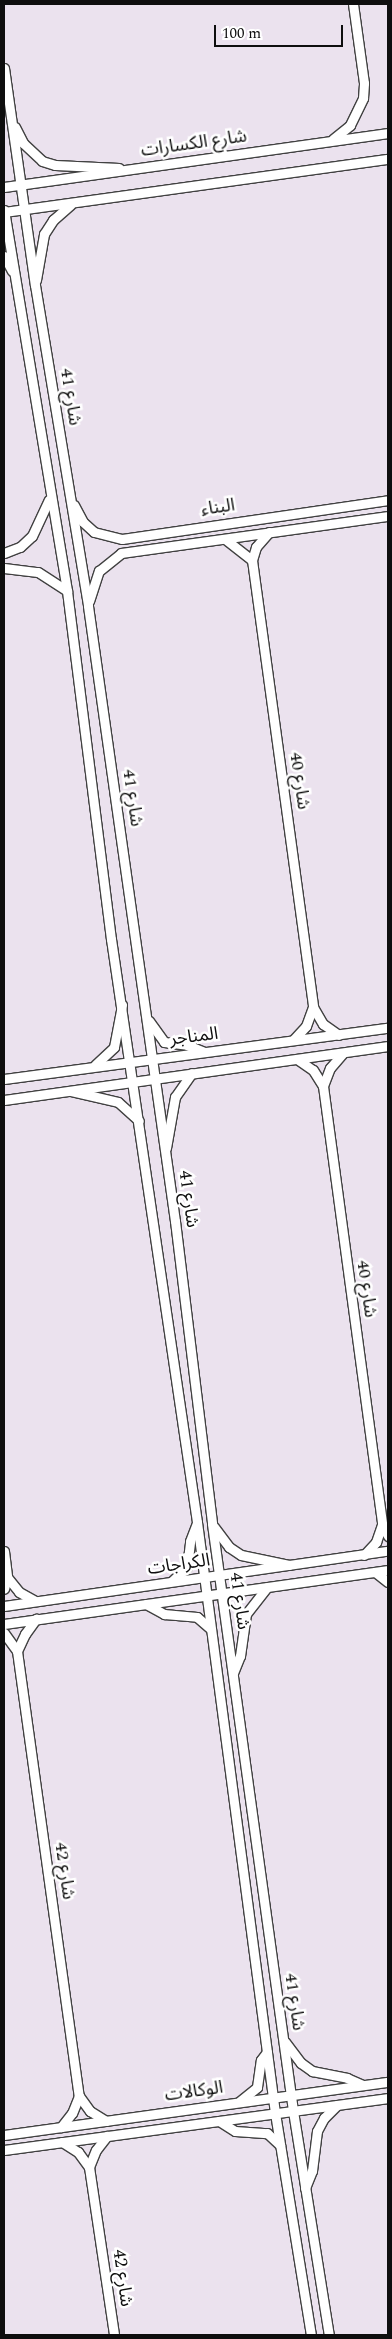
<!DOCTYPE html>
<meta charset="utf-8">
<style>
body{margin:0}
#map{position:relative;width:392px;height:2339px;overflow:hidden;background:#fffaf0;font-family:Spectral,"Noto Sans Arabic",serif}
div>[style]{position:absolute}
.industrial>*{inset:0;background:#ebe2ee}
.roads{filter:drop-shadow(1px 0 #414141) drop-shadow(-1px 0 #414141) drop-shadow(0 1px #414141) drop-shadow(0 -1px #414141)}
.minor>*{height:9px;margin:-4.5px;padding:0 4.5px;transform-origin:4.5px;border-radius:4.5px;background:#fff}
span{translate:-50% -50%;white-space:nowrap;text-align:center;line-height:1.15;-webkit-text-stroke:5px #fff;paint-order:stroke}
.street-label{font-size:18px;color:#0e0e0e}
.frame{position:absolute;inset:0;border:5px solid #0e0e0e;pointer-events:none}
.scale{position:absolute;left:214px;top:25px;width:129px;height:22px;box-sizing:border-box;border:2px solid #0e0e0e;border-top:0;padding-left:6px;font-size:15px;line-height:18px;white-space:nowrap;color:#0e0e0e;-webkit-text-stroke:4px #fff;paint-order:stroke}
</style>
<div id="map">
<div class="industrial">
<i style="clip-path:polygon(4px 4px,388px 4px,388px 2335px,4px 2335px)"></i>
</div>
<div class="roads">
<div class="minor">
<i style="left:4px;top:68px;width:219px;rotate:81.9deg"></i>
<i style="left:35px;top:285px;width:325px;rotate:80.6deg"></i>
<i style="left:88px;top:606px;width:621px;rotate:81.95deg"></i>
<i style="left:175px;top:1221px;width:305px;rotate:83deg"></i>
<i style="left:212px;top:1524px;width:593px;rotate:82.14deg"></i>
<i style="left:293px;top:2111px;width:227px;rotate:80.9deg"></i>
<i style="left:15px;top:127px;width:18px;rotate:63deg"></i>
<i style="left:23px;top:143px;width:26px;rotate:43deg"></i>
<i style="left:42px;top:161px;width:14px;rotate:17deg"></i>
<i style="left:55px;top:165px;width:64px;rotate:2.7deg"></i>
<i style="left:333px;top:139px;width:22px;rotate:-39deg"></i>
<i style="left:350px;top:125px;width:30px;rotate:-64deg"></i>
<i style="left:363px;top:98px;width:15px;rotate:-86deg"></i>
<i style="left:364px;top:83px;width:80px;rotate:-97.9deg"></i>
<i style="left:4px;top:187px;width:388px;rotate:-8deg"></i>
<i style="left:4px;top:210px;width:386px;rotate:80.6deg"></i>
<i style="left:67px;top:591px;width:351px;rotate:82.8deg"></i>
<i style="left:111px;top:939px;width:589px;rotate:81.61deg"></i>
<i style="left:197px;top:1522px;width:596px;rotate:82.48deg"></i>
<i style="left:275px;top:2113px;width:225px;rotate:80.8deg"></i>
<i style="left:4px;top:212px;width:388px;rotate:-7.9deg"></i>
<i style="left:4px;top:256px;width:17px;rotate:62deg"></i>
<i style="left:36px;top:280px;width:47px;rotate:-80.1deg"></i>
<i style="left:44px;top:234px;width:17px;rotate:-57deg"></i>
<i style="left:53px;top:220px;width:23px;rotate:-41deg"></i>
<i style="left:74px;top:505px;width:19px;rotate:62deg"></i>
<i style="left:83px;top:522px;width:15px;rotate:42deg"></i>
<i style="left:94px;top:532px;width:29px;rotate:14deg"></i>
<i style="left:122px;top:539px;width:269px;rotate:-8.3deg"></i>
<i style="left:269px;top:532px;width:20px;rotate:131deg"></i>
<i style="left:256px;top:547px;width:14px;rotate:107deg"></i>
<i style="left:252px;top:560px;width:451px;rotate:82.2deg"></i>
<i style="left:313px;top:1007px;width:20px;rotate:60deg"></i>
<i style="left:323px;top:1024px;width:19px;rotate:35deg"></i>
<i style="left:225px;top:539px;width:34px;rotate:38deg"></i>
<i style="left:4px;top:553px;width:17px;rotate:-21deg"></i>
<i style="left:20px;top:547px;width:16px;rotate:-43deg"></i>
<i style="left:32px;top:536px;width:40px;rotate:-65deg"></i>
<i style="left:4px;top:568px;width:34px;rotate:7deg"></i>
<i style="left:38px;top:572px;width:35px;rotate:33deg"></i>
<i style="left:89px;top:601px;width:32px;rotate:-72deg"></i>
<i style="left:99px;top:571px;width:28px;rotate:-39deg"></i>
<i style="left:121px;top:553px;width:270px;rotate:-7.9deg"></i>
<i style="left:149px;top:1021px;width:26px;rotate:54deg"></i>
<i style="left:164px;top:1042px;width:23px;rotate:7deg"></i>
<i style="left:187px;top:1045px;width:18px;rotate:22deg"></i>
<i style="left:293px;top:1040px;width:19px;rotate:-47deg"></i>
<i style="left:306px;top:1026px;width:20px;rotate:-70deg"></i>
<i style="left:297px;top:1059px;width:19px;rotate:35deg"></i>
<i style="left:313px;top:1070px;width:19px;rotate:58deg"></i>
<i style="left:323px;top:1086px;width:443px;rotate:82.3deg"></i>
<i style="left:382px;top:1525px;width:13px;rotate:61deg"></i>
<i style="left:95px;top:1065px;width:26px;rotate:-43deg"></i>
<i style="left:114px;top:1047px;width:43px;rotate:-79.2deg"></i>
<i style="left:4px;top:1079px;width:387px;rotate:-7.6deg"></i>
<i style="left:323px;top:1086px;width:19px;rotate:-69deg"></i>
<i style="left:330px;top:1068px;width:20px;rotate:-49deg"></i>
<i style="left:71px;top:1091px;width:48px;rotate:13.2deg"></i>
<i style="left:118px;top:1102px;width:28px;rotate:42deg"></i>
<i style="left:4px;top:1100px;width:388px;rotate:-8deg"></i>
<i style="left:166px;top:1148px;width:52px;rotate:-80deg"></i>
<i style="left:175px;top:1097px;width:29px;rotate:-55deg"></i>
<i style="left:214px;top:1527px;width:25px;rotate:53deg"></i>
<i style="left:229px;top:1547px;width:14px;rotate:34deg"></i>
<i style="left:241px;top:1555px;width:49px;rotate:11.8deg"></i>
<i style="left:4px;top:1551px;width:26px;rotate:83deg"></i>
<i style="left:7px;top:1577px;width:12px;rotate:104deg"></i>
<i style="left:364px;top:1555px;width:18px;rotate:-47deg"></i>
<i style="left:376px;top:1542px;width:18px;rotate:-71deg"></i>
<i style="left:375px;top:1572px;width:16px;rotate:38deg"></i>
<i style="left:7px;top:1577px;width:19px;rotate:51deg"></i>
<i style="left:19px;top:1592px;width:18px;rotate:29deg"></i>
<i style="left:172px;top:1581px;width:21px;rotate:-43deg"></i>
<i style="left:187px;top:1567px;width:26px;rotate:-83deg"></i>
<i style="left:190px;top:1541px;width:19px;rotate:-69deg"></i>
<i style="left:146px;top:1604px;width:21px;rotate:29deg"></i>
<i style="left:164px;top:1614px;width:33px;rotate:5deg"></i>
<i style="left:197px;top:1617px;width:18px;rotate:41deg"></i>
<i style="left:4px;top:1606px;width:388px;rotate:-8.2deg"></i>
<i style="left:4px;top:1624px;width:388px;rotate:-8deg"></i>
<i style="left:4px;top:1633px;width:22px;rotate:54deg"></i>
<i style="left:17px;top:1651px;width:449px;rotate:82.1deg"></i>
<i style="left:79px;top:2096px;width:18px;rotate:112deg"></i>
<i style="left:72px;top:2113px;width:18px;rotate:128deg"></i>
<i style="left:17px;top:1651px;width:19px;rotate:-65deg"></i>
<i style="left:25px;top:1634px;width:19px;rotate:-54deg"></i>
<i style="left:233px;top:1673px;width:18px;rotate:-68deg"></i>
<i style="left:240px;top:1656px;width:42px;rotate:-81.9deg"></i>
<i style="left:246px;top:1614px;width:34px;rotate:-52deg"></i>
<i style="left:285px;top:2042px;width:26px;rotate:53deg"></i>
<i style="left:301px;top:2063px;width:14px;rotate:36deg"></i>
<i style="left:312px;top:2071px;width:36px;rotate:11deg"></i>
<i style="left:347px;top:2078px;width:17px;rotate:24deg"></i>
<i style="left:79px;top:2096px;width:19px;rotate:54deg"></i>
<i style="left:90px;top:2111px;width:19px;rotate:32deg"></i>
<i style="left:240px;top:2101px;width:22px;rotate:-39deg"></i>
<i style="left:257px;top:2087px;width:27px;rotate:-82deg"></i>
<i style="left:261px;top:2060px;width:10px;rotate:-53deg"></i>
<i style="left:219px;top:2121px;width:19px;rotate:32deg"></i>
<i style="left:235px;top:2131px;width:32px;rotate:4deg"></i>
<i style="left:267px;top:2133px;width:18px;rotate:43deg"></i>
<i style="left:4px;top:2135px;width:388px;rotate:-7.9deg"></i>
<i style="left:62px;top:2142px;width:19px;rotate:32deg"></i>
<i style="left:78px;top:2152px;width:19px;rotate:54deg"></i>
<i style="left:89px;top:2167px;width:170px;rotate:81.5deg"></i>
<i style="left:4px;top:2150px;width:388px;rotate:-7.7deg"></i>
<i style="left:89px;top:2167px;width:18px;rotate:-68deg"></i>
<i style="left:96px;top:2150px;width:18px;rotate:-52deg"></i>
<i style="left:305px;top:2188px;width:18px;rotate:-68deg"></i>
<i style="left:312px;top:2171px;width:40px;rotate:-82.9deg"></i>
<i style="left:317px;top:2131px;width:15px;rotate:-62deg"></i>
<i style="left:324px;top:2118px;width:18px;rotate:-45deg"></i>
</div>
</div>
<div class="street-label">
<span style="left:194px;top:144px;rotate:-8deg">شارع الكسارات</span>
<span style="left:70px;top:397px;rotate:81deg">شارع 41</span>
<span style="left:218px;top:508px;rotate:-8deg">البناء</span>
<span style="left:299px;top:781px;rotate:82deg">شارع 40</span>
<span style="left:132px;top:798px;rotate:82deg">شارع 41</span>
<span style="left:194px;top:1037px;rotate:-7deg">المناجر</span>
<span style="left:188px;top:1199px;rotate:82deg">شارع 41</span>
<span style="left:366px;top:1289px;rotate:82deg">شارع 40</span>
<span style="left:179px;top:1565px;rotate:-8deg">الكراجات</span>
<span style="left:239px;top:1601px;rotate:82deg">شارع 41</span>
<span style="left:64px;top:1871px;rotate:82deg">شارع 42</span>
<span style="left:294px;top:2002px;rotate:82deg">شارع 41</span>
<span style="left:194px;top:2092px;rotate:-8deg">الوكالات</span>
<span style="left:122px;top:2278px;rotate:82deg">شارع 42</span>
</div>
<div class="frame"></div>
<div class="scale">100 m</div>
</div>
